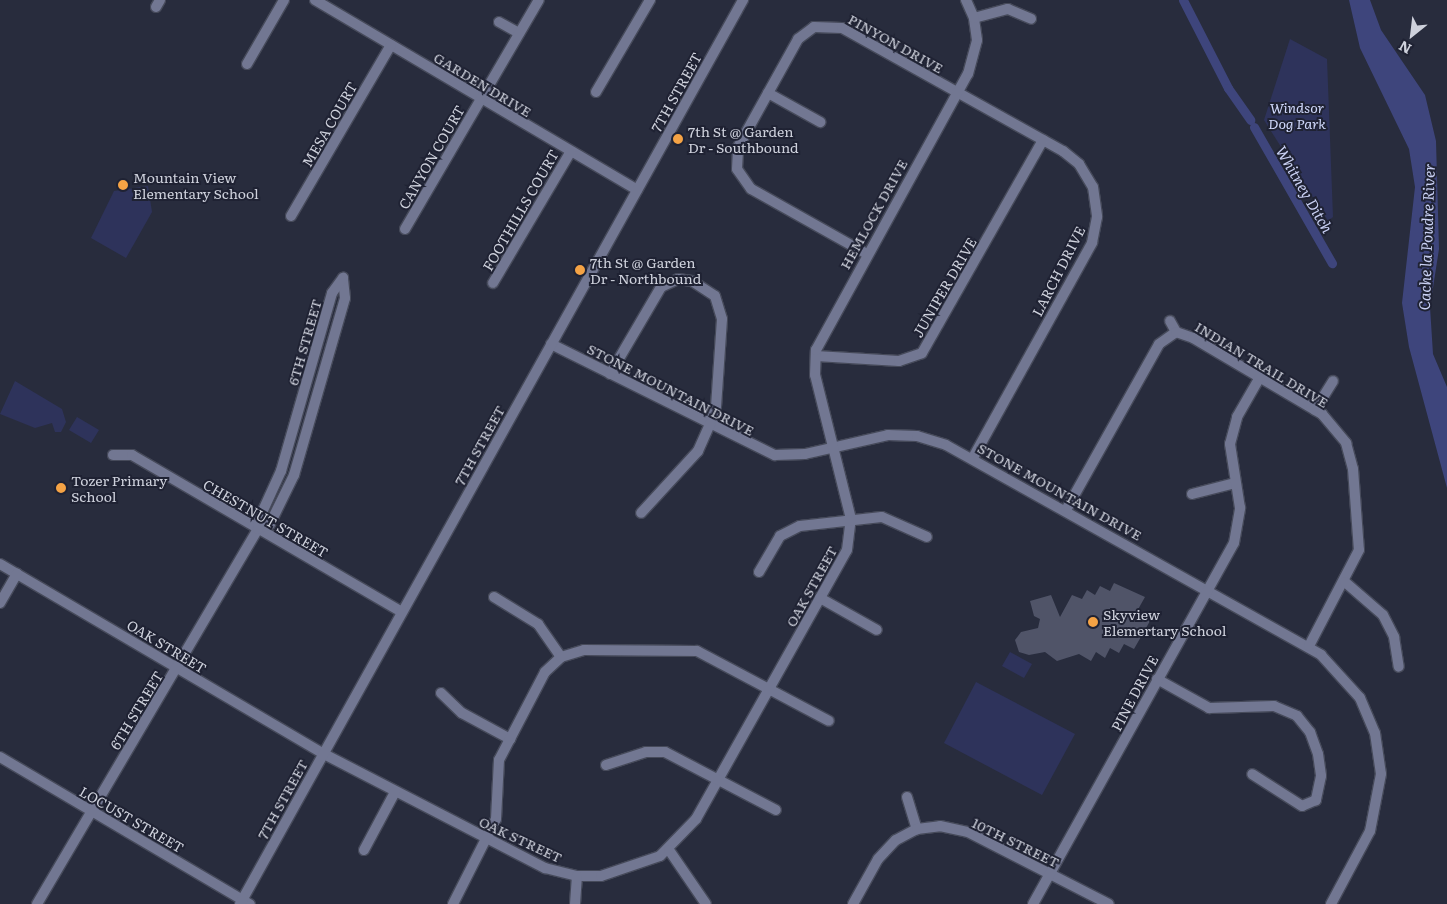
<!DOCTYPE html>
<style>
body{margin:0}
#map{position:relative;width:1447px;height:904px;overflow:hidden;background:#282c3d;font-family:Literata,serif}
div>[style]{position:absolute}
.green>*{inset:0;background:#2e335b}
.water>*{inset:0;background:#3e457c}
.canal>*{height:9px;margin:-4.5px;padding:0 4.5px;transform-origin:4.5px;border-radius:4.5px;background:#3e457c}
.building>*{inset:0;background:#505468}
.roads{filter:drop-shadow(1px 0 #464a5a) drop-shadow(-1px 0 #464a5a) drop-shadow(0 1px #464a5a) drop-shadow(0 -1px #464a5a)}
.minor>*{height:10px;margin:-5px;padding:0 5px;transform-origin:5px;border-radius:5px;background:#727792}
.dots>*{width:14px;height:14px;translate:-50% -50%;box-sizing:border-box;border:2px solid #1f2233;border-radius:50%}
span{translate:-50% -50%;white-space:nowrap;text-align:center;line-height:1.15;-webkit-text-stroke:4px #1f2233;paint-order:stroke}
.street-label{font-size:14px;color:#ced1dc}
.park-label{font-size:14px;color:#d0d8fb;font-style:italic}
.poi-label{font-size:14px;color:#ced1dc}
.left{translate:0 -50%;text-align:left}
.water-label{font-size:15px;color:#cad1f4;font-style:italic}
.north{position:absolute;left:1387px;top:10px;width:50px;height:50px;-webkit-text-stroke:4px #1f2233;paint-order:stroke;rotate:209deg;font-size:14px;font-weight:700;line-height:20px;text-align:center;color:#ced1dc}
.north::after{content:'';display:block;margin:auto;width:18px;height:22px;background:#ced1dc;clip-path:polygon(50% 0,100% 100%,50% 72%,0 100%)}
</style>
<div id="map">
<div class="green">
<i style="clip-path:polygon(1290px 39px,1327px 59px,1333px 217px,1328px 221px,1264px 120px)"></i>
<i style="clip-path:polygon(148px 186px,152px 212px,126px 258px,91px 238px,114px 191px)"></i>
<i style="clip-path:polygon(15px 381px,62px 409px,66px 422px,61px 432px,55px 432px,52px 423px,35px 428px,0 414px)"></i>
<i style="clip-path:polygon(77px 417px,99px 430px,91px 443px,69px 430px)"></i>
<i style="clip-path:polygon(1010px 652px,1032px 664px,1024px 678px,1002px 666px)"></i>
<i style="clip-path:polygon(976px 682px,1075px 734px,1042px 795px,944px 743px)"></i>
</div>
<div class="water">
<i style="clip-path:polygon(1349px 0,1370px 0,1381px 30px,1425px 95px,1436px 141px,1439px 249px,1430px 307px,1433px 354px,1447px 387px,1447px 488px,1409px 347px,1402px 303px,1415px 187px,1409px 149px,1360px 48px)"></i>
</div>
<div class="canal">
<i style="left:1183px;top:0;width:99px;rotate:62.9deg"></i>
<i style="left:1228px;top:88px;width:39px;rotate:55deg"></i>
<i style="left:1254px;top:127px;width:157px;rotate:60.2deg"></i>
</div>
<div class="building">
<i style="clip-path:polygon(1114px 583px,1145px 597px,1136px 613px,1150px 621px,1134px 649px,1124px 644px,1119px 653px,1110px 648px,1105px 658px,1096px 652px,1091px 661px,1079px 654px,1057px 661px,1045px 652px,1029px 655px,1019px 652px,1015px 640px,1021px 632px,1038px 628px,1040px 619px,1034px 616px,1030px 601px,1051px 595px,1060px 617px,1072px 595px,1082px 599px,1087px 590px,1095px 595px,1100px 586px,1110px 591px)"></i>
</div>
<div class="roads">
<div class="minor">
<i style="left:315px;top:0;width:374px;rotate:30.5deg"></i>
<i style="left:156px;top:7px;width:8px;rotate:-60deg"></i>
<i style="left:974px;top:18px;width:35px;rotate:-15deg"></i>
<i style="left:1008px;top:9px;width:25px;rotate:23deg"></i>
<i style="left:499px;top:22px;width:23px;rotate:29deg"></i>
<i style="left:247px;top:64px;width:74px;rotate:-60deg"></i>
<i style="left:596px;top:92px;width:107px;rotate:-59.6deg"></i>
<i style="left:768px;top:93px;width:60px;rotate:29.1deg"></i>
<i style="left:291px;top:216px;width:198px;rotate:-59.7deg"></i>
<i style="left:405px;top:229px;width:265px;rotate:-59.7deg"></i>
<i style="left:867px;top:254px;width:133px;rotate:-150.7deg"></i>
<i style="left:751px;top:189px;width:24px;rotate:-125deg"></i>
<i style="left:737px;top:169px;width:22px;rotate:-87deg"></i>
<i style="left:738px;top:147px;width:124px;rotate:-60.9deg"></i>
<i style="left:798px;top:39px;width:20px;rotate:-37deg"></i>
<i style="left:814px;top:27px;width:28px;rotate:2deg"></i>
<i style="left:842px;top:28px;width:253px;rotate:29.1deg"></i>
<i style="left:1063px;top:151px;width:21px;rotate:39deg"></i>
<i style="left:1079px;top:164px;width:27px;rotate:59deg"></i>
<i style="left:1093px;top:187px;width:30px;rotate:82deg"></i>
<i style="left:1097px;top:217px;width:26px;rotate:101deg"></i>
<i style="left:1092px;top:243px;width:246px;rotate:119deg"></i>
<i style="left:493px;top:283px;width:153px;rotate:-59.4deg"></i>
<i style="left:1170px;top:321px;width:13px;rotate:61deg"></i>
<i style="left:551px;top:344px;width:250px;rotate:26.4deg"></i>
<i style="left:775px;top:455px;width:30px;rotate:-2deg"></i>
<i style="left:805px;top:454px;width:85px;rotate:-12.9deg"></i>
<i style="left:888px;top:435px;width:29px;rotate:2deg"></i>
<i style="left:917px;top:436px;width:30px;rotate:17deg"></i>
<i style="left:946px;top:445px;width:430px;rotate:29.2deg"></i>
<i style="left:1321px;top:655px;width:58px;rotate:47.8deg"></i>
<i style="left:1360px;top:698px;width:38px;rotate:67deg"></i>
<i style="left:1375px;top:733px;width:41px;rotate:81.7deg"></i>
<i style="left:1381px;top:774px;width:58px;rotate:100.9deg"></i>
<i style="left:1370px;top:831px;width:83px;rotate:118.1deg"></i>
<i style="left:816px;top:356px;width:83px;rotate:3.4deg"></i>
<i style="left:899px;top:361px;width:24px;rotate:-19deg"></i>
<i style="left:922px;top:353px;width:245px;rotate:-60.4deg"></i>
<i style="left:610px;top:374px;width:101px;rotate:-59.6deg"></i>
<i style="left:661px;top:287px;width:19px;rotate:-25deg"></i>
<i style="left:678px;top:279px;width:14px;rotate:8deg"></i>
<i style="left:692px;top:281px;width:27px;rotate:33deg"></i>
<i style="left:715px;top:296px;width:24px;rotate:73deg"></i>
<i style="left:722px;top:319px;width:88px;rotate:93.9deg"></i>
<i style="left:716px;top:407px;width:18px;rotate:109deg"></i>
<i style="left:710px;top:424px;width:30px;rotate:114deg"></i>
<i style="left:698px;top:451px;width:84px;rotate:132.6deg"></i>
<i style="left:1315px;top:410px;width:34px;rotate:-58deg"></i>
<i style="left:113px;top:455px;width:19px"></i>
<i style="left:132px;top:455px;width:312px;rotate:30.2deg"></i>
<i style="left:1192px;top:494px;width:44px;rotate:-14.3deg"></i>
<i style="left:1066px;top:510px;width:190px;rotate:-60.7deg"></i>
<i style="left:1159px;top:344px;width:21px;rotate:-35deg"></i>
<i style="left:1176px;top:332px;width:18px;rotate:19deg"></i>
<i style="left:1193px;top:338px;width:150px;rotate:30.5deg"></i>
<i style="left:1322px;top:414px;width:38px;rotate:50deg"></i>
<i style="left:1346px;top:443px;width:27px;rotate:75deg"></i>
<i style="left:1353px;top:469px;width:81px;rotate:85.8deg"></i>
<i style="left:1359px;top:550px;width:108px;rotate:117.5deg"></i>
<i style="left:258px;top:529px;width:13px;rotate:-23deg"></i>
<i style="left:270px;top:524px;width:55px;rotate:-63.9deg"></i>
<i style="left:294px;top:475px;width:184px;rotate:-73.9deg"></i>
<i style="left:345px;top:298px;width:20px;rotate:-96deg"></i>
<i style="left:0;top:564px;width:376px;rotate:30.4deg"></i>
<i style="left:324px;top:754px;width:249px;rotate:27.3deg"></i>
<i style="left:545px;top:868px;width:33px;rotate:14deg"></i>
<i style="left:577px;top:876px;width:24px"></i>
<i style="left:601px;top:876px;width:62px;rotate:-18.7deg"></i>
<i style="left:660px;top:856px;width:52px;rotate:-45.8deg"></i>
<i style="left:696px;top:819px;width:308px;rotate:-60.7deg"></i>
<i style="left:847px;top:550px;width:31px;rotate:-83deg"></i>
<i style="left:851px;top:519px;width:148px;rotate:-104deg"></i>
<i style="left:815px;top:375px;width:25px;rotate:-88deg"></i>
<i style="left:816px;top:350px;width:315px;rotate:-61.2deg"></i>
<i style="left:968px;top:74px;width:35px;rotate:-75deg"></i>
<i style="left:977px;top:40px;width:22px;rotate:-98deg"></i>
<i style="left:974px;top:18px;width:20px;rotate:-114deg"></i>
<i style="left:759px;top:572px;width:42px;rotate:-59.7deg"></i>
<i style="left:780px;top:536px;width:22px;rotate:-27deg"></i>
<i style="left:800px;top:526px;width:82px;rotate:-6.3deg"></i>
<i style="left:882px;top:517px;width:49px;rotate:24deg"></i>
<i style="left:1345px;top:582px;width:50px;rotate:41deg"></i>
<i style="left:1383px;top:615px;width:25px;rotate:63deg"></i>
<i style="left:1394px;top:637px;width:30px;rotate:81deg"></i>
<i style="left:494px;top:597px;width:52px;rotate:31.5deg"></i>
<i style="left:538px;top:624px;width:40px;rotate:55.1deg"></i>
<i style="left:820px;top:598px;width:65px;rotate:29.3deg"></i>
<i style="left:0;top:603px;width:34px;rotate:-60deg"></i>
<i style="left:1157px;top:679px;width:60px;rotate:29.1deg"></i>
<i style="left:1209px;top:708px;width:65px;rotate:-1.8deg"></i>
<i style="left:1274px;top:706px;width:25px;rotate:23deg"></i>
<i style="left:1297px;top:716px;width:21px;rotate:51deg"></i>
<i style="left:1310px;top:732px;width:23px;rotate:70deg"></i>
<i style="left:1318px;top:754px;width:22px;rotate:82deg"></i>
<i style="left:1321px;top:776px;width:25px;rotate:102deg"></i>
<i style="left:1316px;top:800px;width:15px;rotate:157deg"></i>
<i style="left:1302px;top:806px;width:59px;rotate:-147.4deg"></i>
<i style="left:441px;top:693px;width:29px;rotate:44deg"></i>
<i style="left:462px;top:713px;width:55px;rotate:28.4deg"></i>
<i style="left:0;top:757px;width:290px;rotate:30.5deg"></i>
<i style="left:606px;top:765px;width:42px;rotate:-18deg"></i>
<i style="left:646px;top:752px;width:19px"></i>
<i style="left:665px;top:752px;width:125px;rotate:27.6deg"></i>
<i style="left:907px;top:797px;width:34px;rotate:73deg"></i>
<i style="left:364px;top:850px;width:66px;rotate:-61.9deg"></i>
<i style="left:669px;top:850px;width:65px;rotate:55.6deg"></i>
<i style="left:37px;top:904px;width:435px;rotate:-59.5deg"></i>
<i style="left:258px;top:529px;width:12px;rotate:-81deg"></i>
<i style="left:260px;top:517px;width:51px;rotate:-65.5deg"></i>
<i style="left:281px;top:471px;width:185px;rotate:-74deg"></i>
<i style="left:332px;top:293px;width:19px;rotate:-54deg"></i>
<i style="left:240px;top:904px;width:1035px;rotate:-60.91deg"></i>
<i style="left:453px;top:904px;width:95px;rotate:-63.2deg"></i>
<i style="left:496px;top:819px;width:59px;rotate:-87.1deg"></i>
<i style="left:499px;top:760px;width:99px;rotate:-62.4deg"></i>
<i style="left:545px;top:672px;width:22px;rotate:-43deg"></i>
<i style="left:561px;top:657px;width:24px;rotate:-17deg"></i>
<i style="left:584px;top:650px;width:113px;rotate:0.5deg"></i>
<i style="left:697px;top:651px;width:149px;rotate:27.9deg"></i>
<i style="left:575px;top:904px;width:28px;rotate:-86deg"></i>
<i style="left:853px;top:904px;width:51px;rotate:-60.9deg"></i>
<i style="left:878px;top:859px;width:26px;rotate:-47deg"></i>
<i style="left:896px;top:840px;width:24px;rotate:-28deg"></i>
<i style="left:917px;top:829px;width:23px;rotate:-7deg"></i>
<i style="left:940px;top:826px;width:29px;rotate:12deg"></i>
<i style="left:968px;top:832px;width:158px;rotate:27.1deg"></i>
<i style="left:1033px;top:904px;width:413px;rotate:-60.9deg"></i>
<i style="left:1234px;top:543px;width:36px;rotate:-80deg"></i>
<i style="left:1240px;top:508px;width:65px;rotate:-98.9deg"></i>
<i style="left:1230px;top:444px;width:28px;rotate:-75deg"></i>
<i style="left:1237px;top:417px;width:46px;rotate:-60.1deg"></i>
</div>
</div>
<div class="dots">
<i style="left:678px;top:139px;background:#f5a345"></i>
<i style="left:123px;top:185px;background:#f5a345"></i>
<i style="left:580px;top:270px;background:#f5a345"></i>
<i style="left:61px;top:488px;background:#f5a345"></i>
<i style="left:1093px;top:622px;background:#f5a345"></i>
</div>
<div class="street-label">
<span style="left:896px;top:43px;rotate:29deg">PINYON DRIVE</span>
<span style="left:483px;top:84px;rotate:31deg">GARDEN DRIVE</span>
<span style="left:676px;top:92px;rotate:-61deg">7TH STREET</span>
<span style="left:329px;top:124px;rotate:-60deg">MESA COURT</span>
<span style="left:431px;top:157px;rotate:-60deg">CANYON COURT</span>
<span style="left:520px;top:210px;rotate:-60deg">FOOTHILLS COURT</span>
<span style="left:873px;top:214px;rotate:-61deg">HEMLOCK DRIVE</span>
<span style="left:1058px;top:271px;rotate:-63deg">LARCH DRIVE</span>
<span style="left:944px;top:287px;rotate:-60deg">JUNIPER DRIVE</span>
<span style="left:304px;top:342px;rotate:-74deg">6TH STREET</span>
<span style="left:1262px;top:364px;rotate:31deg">INDIAN TRAIL DRIVE</span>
<span style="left:671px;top:389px;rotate:27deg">STONE MOUNTAIN DRIVE</span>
<span style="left:479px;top:445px;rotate:-61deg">7TH STREET</span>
<span style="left:1060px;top:491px;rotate:29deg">STONE MOUNTAIN DRIVE</span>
<span style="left:266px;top:518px;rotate:30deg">CHESTNUT STREET</span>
<span style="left:811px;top:586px;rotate:-61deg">OAK STREET</span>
<span style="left:167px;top:646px;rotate:31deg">OAK STREET</span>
<span style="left:1134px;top:693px;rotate:-62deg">PINE DRIVE</span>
<span style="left:136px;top:710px;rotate:-59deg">6TH STREET</span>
<span style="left:282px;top:799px;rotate:-61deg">7TH STREET</span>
<span style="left:132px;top:819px;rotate:30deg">LOCUST STREET</span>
<span style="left:521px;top:839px;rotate:25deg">OAK STREET</span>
<span style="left:1016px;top:842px;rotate:26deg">10TH STREET</span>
</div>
<div class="park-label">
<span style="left:1297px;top:115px">Windsor<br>Dog Park</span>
</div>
<div class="poi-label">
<span class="left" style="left:688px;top:139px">7th St @ Garden<br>Dr - Southbound</span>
<span class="left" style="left:133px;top:185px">Mountain View<br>Elementary School</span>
<span class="left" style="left:590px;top:270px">7th St @ Garden<br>Dr - Northbound</span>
<span class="left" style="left:71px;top:488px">Tozer Primary<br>School</span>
<span class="left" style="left:1103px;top:622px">Skyview<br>Elemertary School</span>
</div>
<div class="water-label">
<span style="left:1305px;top:189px;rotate:60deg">Whitney Ditch</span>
<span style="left:1426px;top:237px;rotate:-88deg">Cache la Poudre River</span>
</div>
<div class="north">N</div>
</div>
